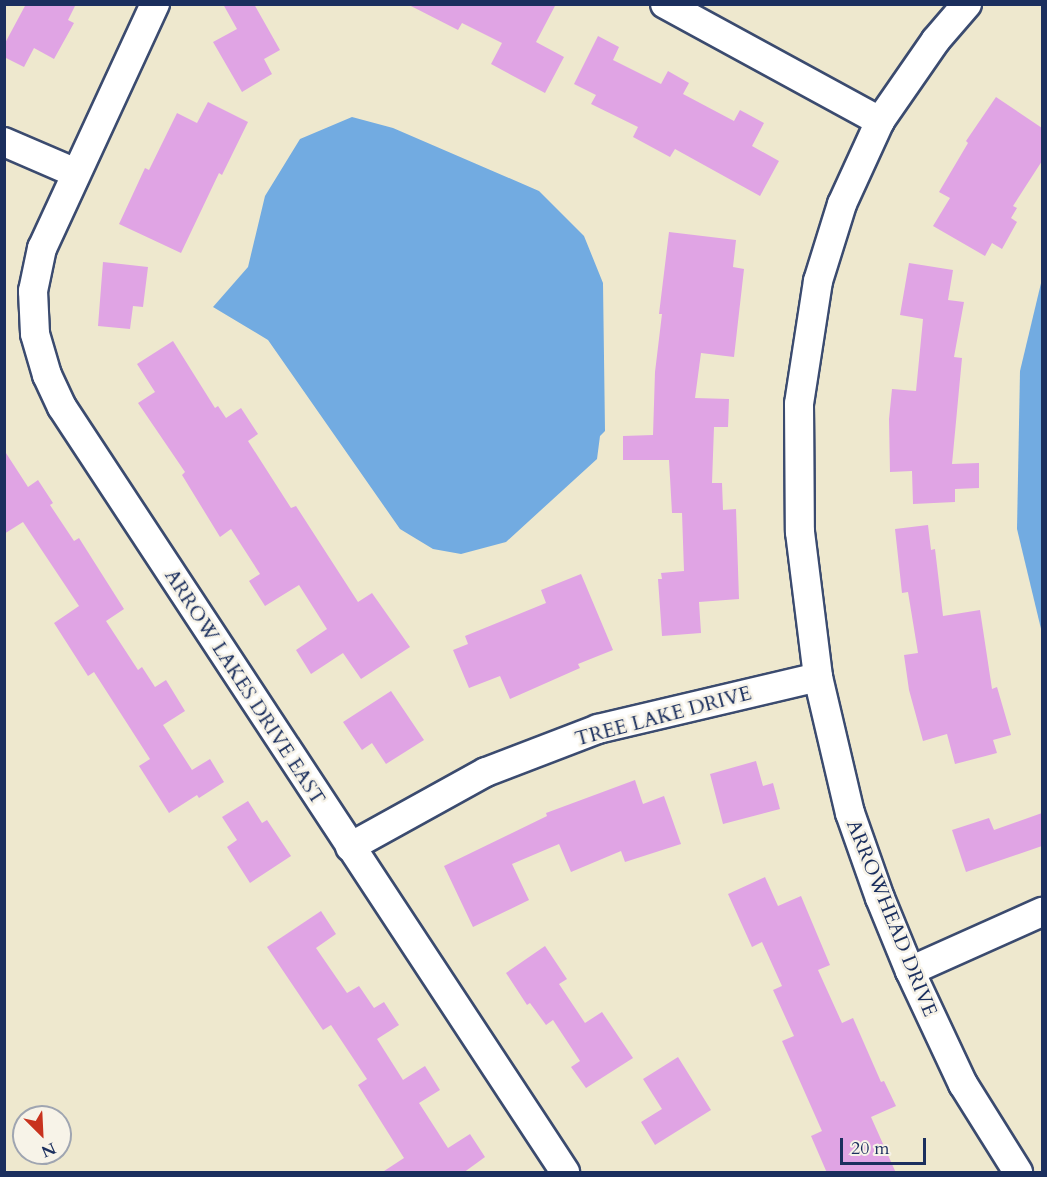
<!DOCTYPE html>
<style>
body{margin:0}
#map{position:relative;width:1047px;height:1177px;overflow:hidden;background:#eee8ce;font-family:Cardo,serif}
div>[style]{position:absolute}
.water>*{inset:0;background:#72abe1}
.building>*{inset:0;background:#e0a4e4}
.roads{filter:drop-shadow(2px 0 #3b4b6f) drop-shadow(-2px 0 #3b4b6f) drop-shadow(0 2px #3b4b6f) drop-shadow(0 -2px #3b4b6f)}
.street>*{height:28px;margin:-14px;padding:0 14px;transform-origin:14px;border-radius:14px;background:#fff}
span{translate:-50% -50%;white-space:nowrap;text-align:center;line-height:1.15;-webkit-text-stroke:5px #f7f3e8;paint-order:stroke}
.street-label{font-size:20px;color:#1b2f5e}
.frame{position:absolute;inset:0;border:6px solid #1b2f5e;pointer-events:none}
.north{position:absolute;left:12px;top:1105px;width:60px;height:60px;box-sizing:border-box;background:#f7f3e8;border:2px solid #9fa5b1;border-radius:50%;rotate:156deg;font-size:16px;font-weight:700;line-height:24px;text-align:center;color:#1b2f5e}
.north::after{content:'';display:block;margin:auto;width:21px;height:27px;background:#c8321e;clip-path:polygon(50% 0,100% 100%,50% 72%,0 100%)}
.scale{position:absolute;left:840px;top:1138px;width:86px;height:27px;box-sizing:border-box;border:3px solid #1b2f5e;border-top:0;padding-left:8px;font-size:18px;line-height:21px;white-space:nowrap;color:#1b2f5e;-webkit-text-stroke:4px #f7f3e8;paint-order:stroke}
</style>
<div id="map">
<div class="water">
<i style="clip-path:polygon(352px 117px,393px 128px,539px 191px,584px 236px,603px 283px,605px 431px,600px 436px,597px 459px,506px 542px,461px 554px,433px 549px,400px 529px,268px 340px,213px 307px,248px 267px,265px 196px,300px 139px)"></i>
<i style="clip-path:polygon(1042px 279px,1042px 633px,1017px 529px,1020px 371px)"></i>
</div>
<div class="building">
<i style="clip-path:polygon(26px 4px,76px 4px,68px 20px,74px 23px,54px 59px,34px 48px,24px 67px,4px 57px,4px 45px)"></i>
<i style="clip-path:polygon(223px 4px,254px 4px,280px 50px,264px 59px,272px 74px,242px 92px,213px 42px,237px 29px)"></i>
<i style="clip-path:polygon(407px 4px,556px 4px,536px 42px,564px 57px,545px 93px,491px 64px,502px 43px,462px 23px,458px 30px)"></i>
<i style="clip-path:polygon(598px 36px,619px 47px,613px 60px,661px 84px,668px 71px,689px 83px,683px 94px,734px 121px,740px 110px,764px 123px,752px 146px,779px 161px,760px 196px,675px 149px,670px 157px,633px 137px,638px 127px,591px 104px,596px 95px,574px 84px)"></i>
<i style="clip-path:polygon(996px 97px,1042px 128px,1042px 161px,1013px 206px,1017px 208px,1011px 218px,1017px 222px,1002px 249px,992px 243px,985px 256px,933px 226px,950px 198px,939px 192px,968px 143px,966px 141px)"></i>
<i style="clip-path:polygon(208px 102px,248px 122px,222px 175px,219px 173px,181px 253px,119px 224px,145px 168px,149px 170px,177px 113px,197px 123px)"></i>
<i style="clip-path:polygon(669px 232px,736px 240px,733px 267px,744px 269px,734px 357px,701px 353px,695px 398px,729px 399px,728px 427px,714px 427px,712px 483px,722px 483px,723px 510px,736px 509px,739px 599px,699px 602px,701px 633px,662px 636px,658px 579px,662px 579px,661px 573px,684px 571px,682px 513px,672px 513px,669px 460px,623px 460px,623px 436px,653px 435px,655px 372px,662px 314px,659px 314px)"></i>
<i style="clip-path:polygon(103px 262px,148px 267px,143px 307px,133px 306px,130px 329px,98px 326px)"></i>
<i style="clip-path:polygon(909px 263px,953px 270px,948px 300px,964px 302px,954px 357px,962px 358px,952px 464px,979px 463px,979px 488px,955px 489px,955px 502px,913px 504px,912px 471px,890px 472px,889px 419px,892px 389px,916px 391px,923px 319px,900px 315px)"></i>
<i style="clip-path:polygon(173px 341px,215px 408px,218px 406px,226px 418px,241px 408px,258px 434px,248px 441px,291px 508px,296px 506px,358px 602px,372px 593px,410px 647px,361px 679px,343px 653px,311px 674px,296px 650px,327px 629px,299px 585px,265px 606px,249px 581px,260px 574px,231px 529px,220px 537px,182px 475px,185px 472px,138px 403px,155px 392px,137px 364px)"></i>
<i style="clip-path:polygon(4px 450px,28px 487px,38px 480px,53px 503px,50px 505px,74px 541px,79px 538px,124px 609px,106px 621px,138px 670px,142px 667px,155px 687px,166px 680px,185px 711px,163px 725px,192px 770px,210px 759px,224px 782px,199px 798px,197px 795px,169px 813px,139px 766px,150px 759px,94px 672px,88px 676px,54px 623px,79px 606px,23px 522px,4px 534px)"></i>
<i style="clip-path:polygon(928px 525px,931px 550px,935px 549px,943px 616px,980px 610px,992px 689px,997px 687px,1011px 735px,993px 740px,997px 753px,955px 764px,947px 734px,923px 741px,909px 690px,904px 655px,918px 653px,908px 592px,902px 593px,895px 529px)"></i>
<i style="clip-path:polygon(581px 574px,613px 650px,578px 664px,580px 668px,510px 699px,500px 676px,469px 688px,453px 650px,468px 644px,465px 636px,546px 603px,541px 590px)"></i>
<i style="clip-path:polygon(391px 691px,424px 740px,386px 764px,372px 743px,362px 750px,343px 722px)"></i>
<i style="clip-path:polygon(756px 761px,763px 786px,773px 783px,780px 809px,723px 824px,710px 774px)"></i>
<i style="clip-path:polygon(635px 780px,643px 804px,664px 796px,681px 844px,625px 862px,621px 851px,571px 872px,559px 844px,512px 864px,529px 900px,473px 927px,444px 866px,547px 816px,546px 813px)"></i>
<i style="clip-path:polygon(248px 801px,262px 823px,267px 820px,291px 856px,250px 883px,227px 847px,237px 840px,222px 817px)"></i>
<i style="clip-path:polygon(1042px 813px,1042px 846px,966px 872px,952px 830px,989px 818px,994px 830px)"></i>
<i style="clip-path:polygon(765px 877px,778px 906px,801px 896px,830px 965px,818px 970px,842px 1023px,853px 1018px,881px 1082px,884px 1081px,896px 1106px,871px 1117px,896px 1173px,827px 1173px,811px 1136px,822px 1131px,782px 1041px,794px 1036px,773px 990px,782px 986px,762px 942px,752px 947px,728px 894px)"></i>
<i style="clip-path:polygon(321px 911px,336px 934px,316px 948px,347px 993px,359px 986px,374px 1008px,384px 1002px,399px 1025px,377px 1039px,403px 1080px,425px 1066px,440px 1090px,419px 1103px,448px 1148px,470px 1134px,485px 1157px,463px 1173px,381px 1173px,404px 1158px,358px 1085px,367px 1079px,331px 1025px,323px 1030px,267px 947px)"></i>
<i style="clip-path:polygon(545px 946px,567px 979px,559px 984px,585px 1023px,602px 1012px,633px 1058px,586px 1088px,571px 1067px,580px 1061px,553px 1020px,546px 1025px,530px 1003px,527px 1005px,506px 973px)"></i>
<i style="clip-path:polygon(678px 1057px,711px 1110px,655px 1145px,641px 1122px,662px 1109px,643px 1079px)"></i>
</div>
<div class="roads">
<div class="street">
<i style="left:155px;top:4px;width:269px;rotate:114.8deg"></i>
<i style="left:42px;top:248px;width:44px;rotate:101.8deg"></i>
<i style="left:33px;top:291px;width:43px;rotate:87.3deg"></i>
<i style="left:35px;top:334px;width:43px;rotate:73.7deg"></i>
<i style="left:47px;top:375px;width:35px;rotate:65deg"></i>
<i style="left:62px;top:407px;width:916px;rotate:56.67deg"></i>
<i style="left:665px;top:4px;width:245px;rotate:28.6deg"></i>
<i style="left:967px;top:4px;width:48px;rotate:130.7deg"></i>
<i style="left:936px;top:40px;width:98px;rotate:124.7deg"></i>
<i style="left:880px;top:121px;width:91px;rotate:114.6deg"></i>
<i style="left:842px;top:204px;width:81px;rotate:107.3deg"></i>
<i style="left:818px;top:281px;width:124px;rotate:98.8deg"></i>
<i style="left:799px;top:404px;width:128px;rotate:89.6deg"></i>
<i style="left:800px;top:532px;width:146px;rotate:82.9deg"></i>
<i style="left:818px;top:677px;width:140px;rotate:76.8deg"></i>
<i style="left:850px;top:813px;width:90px;rotate:70.6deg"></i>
<i style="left:880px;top:898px;width:79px;rotate:67.7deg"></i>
<i style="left:910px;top:971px;width:125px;rotate:64.9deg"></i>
<i style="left:963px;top:1084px;width:104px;rotate:58deg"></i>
<i style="left:4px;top:142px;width:78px;rotate:23.3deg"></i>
<i style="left:350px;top:847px;width:155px;rotate:-28.9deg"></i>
<i style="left:486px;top:772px;width:120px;rotate:-21deg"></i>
<i style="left:598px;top:729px;width:226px;rotate:-13.3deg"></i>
<i style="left:910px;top:971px;width:145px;rotate:-24.1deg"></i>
</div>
</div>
<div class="street-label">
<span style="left:245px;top:687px;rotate:57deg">ARROW LAKES DRIVE EAST</span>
<span style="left:663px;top:716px;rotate:-15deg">TREE LAKE DRIVE</span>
<span style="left:892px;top:918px;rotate:68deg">ARROWHEAD DRIVE</span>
</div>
<div class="frame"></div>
<div class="north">N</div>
<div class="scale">20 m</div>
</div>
